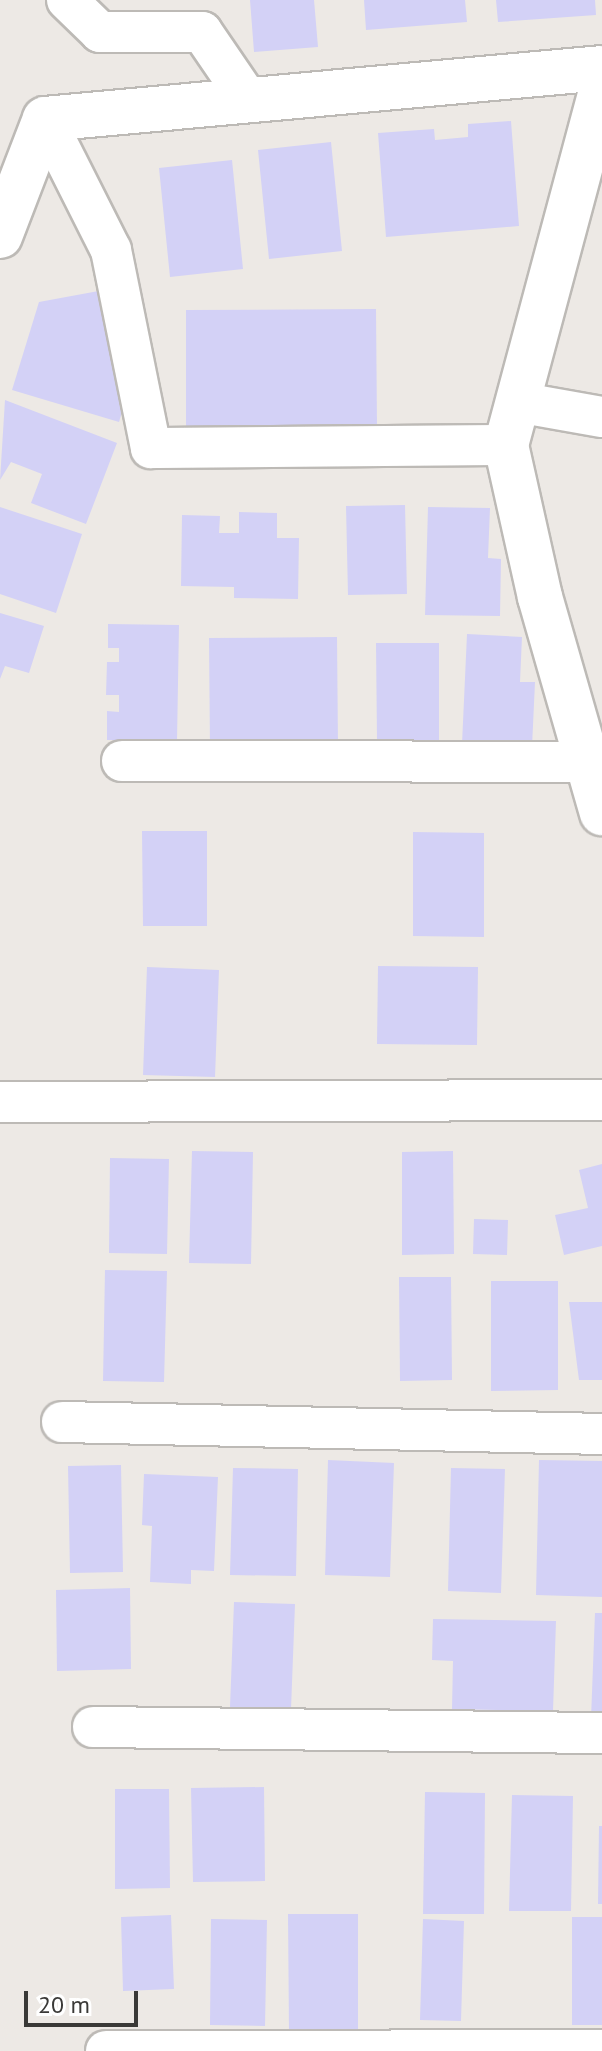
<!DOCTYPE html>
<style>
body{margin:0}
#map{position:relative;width:602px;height:2051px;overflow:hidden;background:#ede9e5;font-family:"PT Sans",sans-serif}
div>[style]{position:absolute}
.building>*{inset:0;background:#d3d1f6}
.roads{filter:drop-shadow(2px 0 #bdbab6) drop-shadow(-2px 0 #bdbab6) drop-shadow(0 2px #bdbab6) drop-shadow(0 -2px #bdbab6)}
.street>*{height:40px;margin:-20px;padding:0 20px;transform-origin:20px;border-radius:20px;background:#fff}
.secondary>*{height:44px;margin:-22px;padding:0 22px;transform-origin:22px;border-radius:22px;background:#fff}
span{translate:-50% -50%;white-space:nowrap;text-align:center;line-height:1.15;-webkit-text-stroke:6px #fff;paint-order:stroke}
.scale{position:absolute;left:24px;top:1991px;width:114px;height:36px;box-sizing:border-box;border:4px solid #3a3937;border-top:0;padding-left:10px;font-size:24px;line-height:28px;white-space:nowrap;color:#3a3937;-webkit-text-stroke:6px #fff;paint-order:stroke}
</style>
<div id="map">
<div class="building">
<i style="clip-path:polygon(250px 0,314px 0,318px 47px,254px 52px)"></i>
<i style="clip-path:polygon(364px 0,465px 0,467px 22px,366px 30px)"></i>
<i style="clip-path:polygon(496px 0,595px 0,596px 15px,498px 22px)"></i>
<i style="clip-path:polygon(511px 121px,519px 226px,386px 237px,378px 133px,434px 129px,435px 140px,468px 137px,468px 124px)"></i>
<i style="clip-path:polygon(331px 142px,342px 251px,269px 259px,258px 150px)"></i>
<i style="clip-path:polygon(232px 160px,243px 269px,170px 277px,159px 168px)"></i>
<i style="clip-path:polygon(104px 290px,125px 402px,119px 422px,12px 390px,39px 302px)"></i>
<i style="clip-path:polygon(376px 309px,377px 427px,186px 429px,186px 310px)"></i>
<i style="clip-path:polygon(5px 400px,117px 443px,86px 524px,31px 503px,42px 474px,11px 462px,0 480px)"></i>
<i style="clip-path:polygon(405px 505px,407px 594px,348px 595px,346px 506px)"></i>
<i style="clip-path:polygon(0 507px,82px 534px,56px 613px,0 594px)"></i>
<i style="clip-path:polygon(428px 507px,490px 508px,488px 558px,501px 559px,500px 616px,425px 615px)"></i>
<i style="clip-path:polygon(239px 512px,277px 513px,277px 538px,299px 538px,298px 599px,234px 598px,234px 587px,181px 586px,182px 515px,220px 516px,219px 533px,239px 533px)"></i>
<i style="clip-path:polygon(0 613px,44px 626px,29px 673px,5px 666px,0 679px)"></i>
<i style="clip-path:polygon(108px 624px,179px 625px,177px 741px,107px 740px,107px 711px,119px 712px,119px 695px,106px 695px,107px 662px,119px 662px,119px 648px,108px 648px)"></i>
<i style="clip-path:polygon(467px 634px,522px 637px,520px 682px,535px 682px,532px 747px,462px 744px)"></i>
<i style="clip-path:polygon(337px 637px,338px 747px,210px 749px,209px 638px)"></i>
<i style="clip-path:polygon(376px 643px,439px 643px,439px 740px,377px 740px)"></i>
<i style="clip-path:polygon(142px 831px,207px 831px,207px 926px,143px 926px)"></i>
<i style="clip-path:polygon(413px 832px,484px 833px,484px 937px,413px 936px)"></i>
<i style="clip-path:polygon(378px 966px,478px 967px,477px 1045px,377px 1044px)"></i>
<i style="clip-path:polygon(147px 967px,219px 970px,215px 1077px,143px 1075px)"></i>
<i style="clip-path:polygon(192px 1151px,253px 1152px,251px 1264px,189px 1263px)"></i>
<i style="clip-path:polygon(453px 1151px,454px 1254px,402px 1255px,402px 1152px)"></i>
<i style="clip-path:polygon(110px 1158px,169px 1159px,167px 1254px,109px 1253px)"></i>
<i style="clip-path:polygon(602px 1164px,602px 1246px,564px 1255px,555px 1215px,588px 1208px,579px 1170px)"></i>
<i style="clip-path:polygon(474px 1219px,508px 1220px,507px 1255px,473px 1254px)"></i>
<i style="clip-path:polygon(105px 1270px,167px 1271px,164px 1382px,103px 1381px)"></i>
<i style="clip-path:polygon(399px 1277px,451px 1277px,452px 1380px,400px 1381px)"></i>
<i style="clip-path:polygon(491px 1281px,558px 1281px,558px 1390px,491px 1391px)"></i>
<i style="clip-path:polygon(569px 1302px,602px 1302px,602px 1380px,579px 1380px)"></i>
<i style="clip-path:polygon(328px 1460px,394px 1463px,390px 1577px,325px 1575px)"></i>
<i style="clip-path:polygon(539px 1460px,602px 1461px,602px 1597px,536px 1595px)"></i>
<i style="clip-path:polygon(121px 1465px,123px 1572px,70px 1573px,68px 1466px)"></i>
<i style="clip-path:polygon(233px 1468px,298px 1469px,296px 1576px,230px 1575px)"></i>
<i style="clip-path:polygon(451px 1468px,505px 1469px,501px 1593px,448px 1591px)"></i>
<i style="clip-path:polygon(144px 1474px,218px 1477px,214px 1571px,191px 1570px,191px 1584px,150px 1582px,152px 1526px,142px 1525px)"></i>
<i style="clip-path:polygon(130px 1588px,131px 1669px,57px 1671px,56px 1590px)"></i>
<i style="clip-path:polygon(234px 1602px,295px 1604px,291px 1709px,230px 1707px)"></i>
<i style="clip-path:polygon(595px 1613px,602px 1613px,602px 1719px,591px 1719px)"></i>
<i style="clip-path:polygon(433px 1619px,556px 1621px,553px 1711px,452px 1709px,453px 1661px,432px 1660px)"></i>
<i style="clip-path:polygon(264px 1787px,265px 1881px,193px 1882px,191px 1788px)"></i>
<i style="clip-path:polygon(115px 1789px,169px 1789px,170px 1888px,115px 1889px)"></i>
<i style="clip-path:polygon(425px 1792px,485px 1793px,484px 1914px,423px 1914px)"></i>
<i style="clip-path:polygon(512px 1795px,573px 1796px,571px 1911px,509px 1911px)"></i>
<i style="clip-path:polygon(599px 1826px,602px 1826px,602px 1904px,598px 1904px)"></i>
<i style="clip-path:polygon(288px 1914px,358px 1914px,358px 2032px,289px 2032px)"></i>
<i style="clip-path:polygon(171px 1915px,174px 1989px,123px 1991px,121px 1917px)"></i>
<i style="clip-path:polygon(572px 1917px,602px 1917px,602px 2025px,572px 2025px)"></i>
<i style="clip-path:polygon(211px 1919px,267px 1920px,265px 2026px,210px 2025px)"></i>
<i style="clip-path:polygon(423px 1919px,464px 1921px,461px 2021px,420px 2020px)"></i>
</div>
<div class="roads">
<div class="street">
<i style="left:67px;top:0;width:46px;rotate:44.1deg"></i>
<i style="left:100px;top:32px;width:102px"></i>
<i style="left:202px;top:32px;width:83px;rotate:55.7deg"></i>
<i style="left:45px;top:119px;width:147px;rotate:63.3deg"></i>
<i style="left:111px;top:250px;width:202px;rotate:78.6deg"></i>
<i style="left:151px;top:448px;width:355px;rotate:-0.5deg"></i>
<i style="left:517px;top:402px;width:86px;rotate:10deg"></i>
<i style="left:122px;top:761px;width:466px;rotate:0.1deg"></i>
<i style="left:0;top:1102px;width:602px;rotate:-0.19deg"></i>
<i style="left:62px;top:1422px;width:540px;rotate:1.27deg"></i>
<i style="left:93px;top:1727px;width:509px;rotate:0.68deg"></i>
<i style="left:106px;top:2051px;width:496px;rotate:-0.1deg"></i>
</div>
<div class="secondary">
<i style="left:602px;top:87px;width:371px;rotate:105deg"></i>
<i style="left:506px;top:445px;width:156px;rotate:77.4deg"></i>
<i style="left:540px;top:597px;width:225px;rotate:74deg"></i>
<i style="left:0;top:236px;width:125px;rotate:-69deg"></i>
<i style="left:45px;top:119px;width:559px;rotate:-5.23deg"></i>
</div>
</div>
<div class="scale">20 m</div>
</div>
